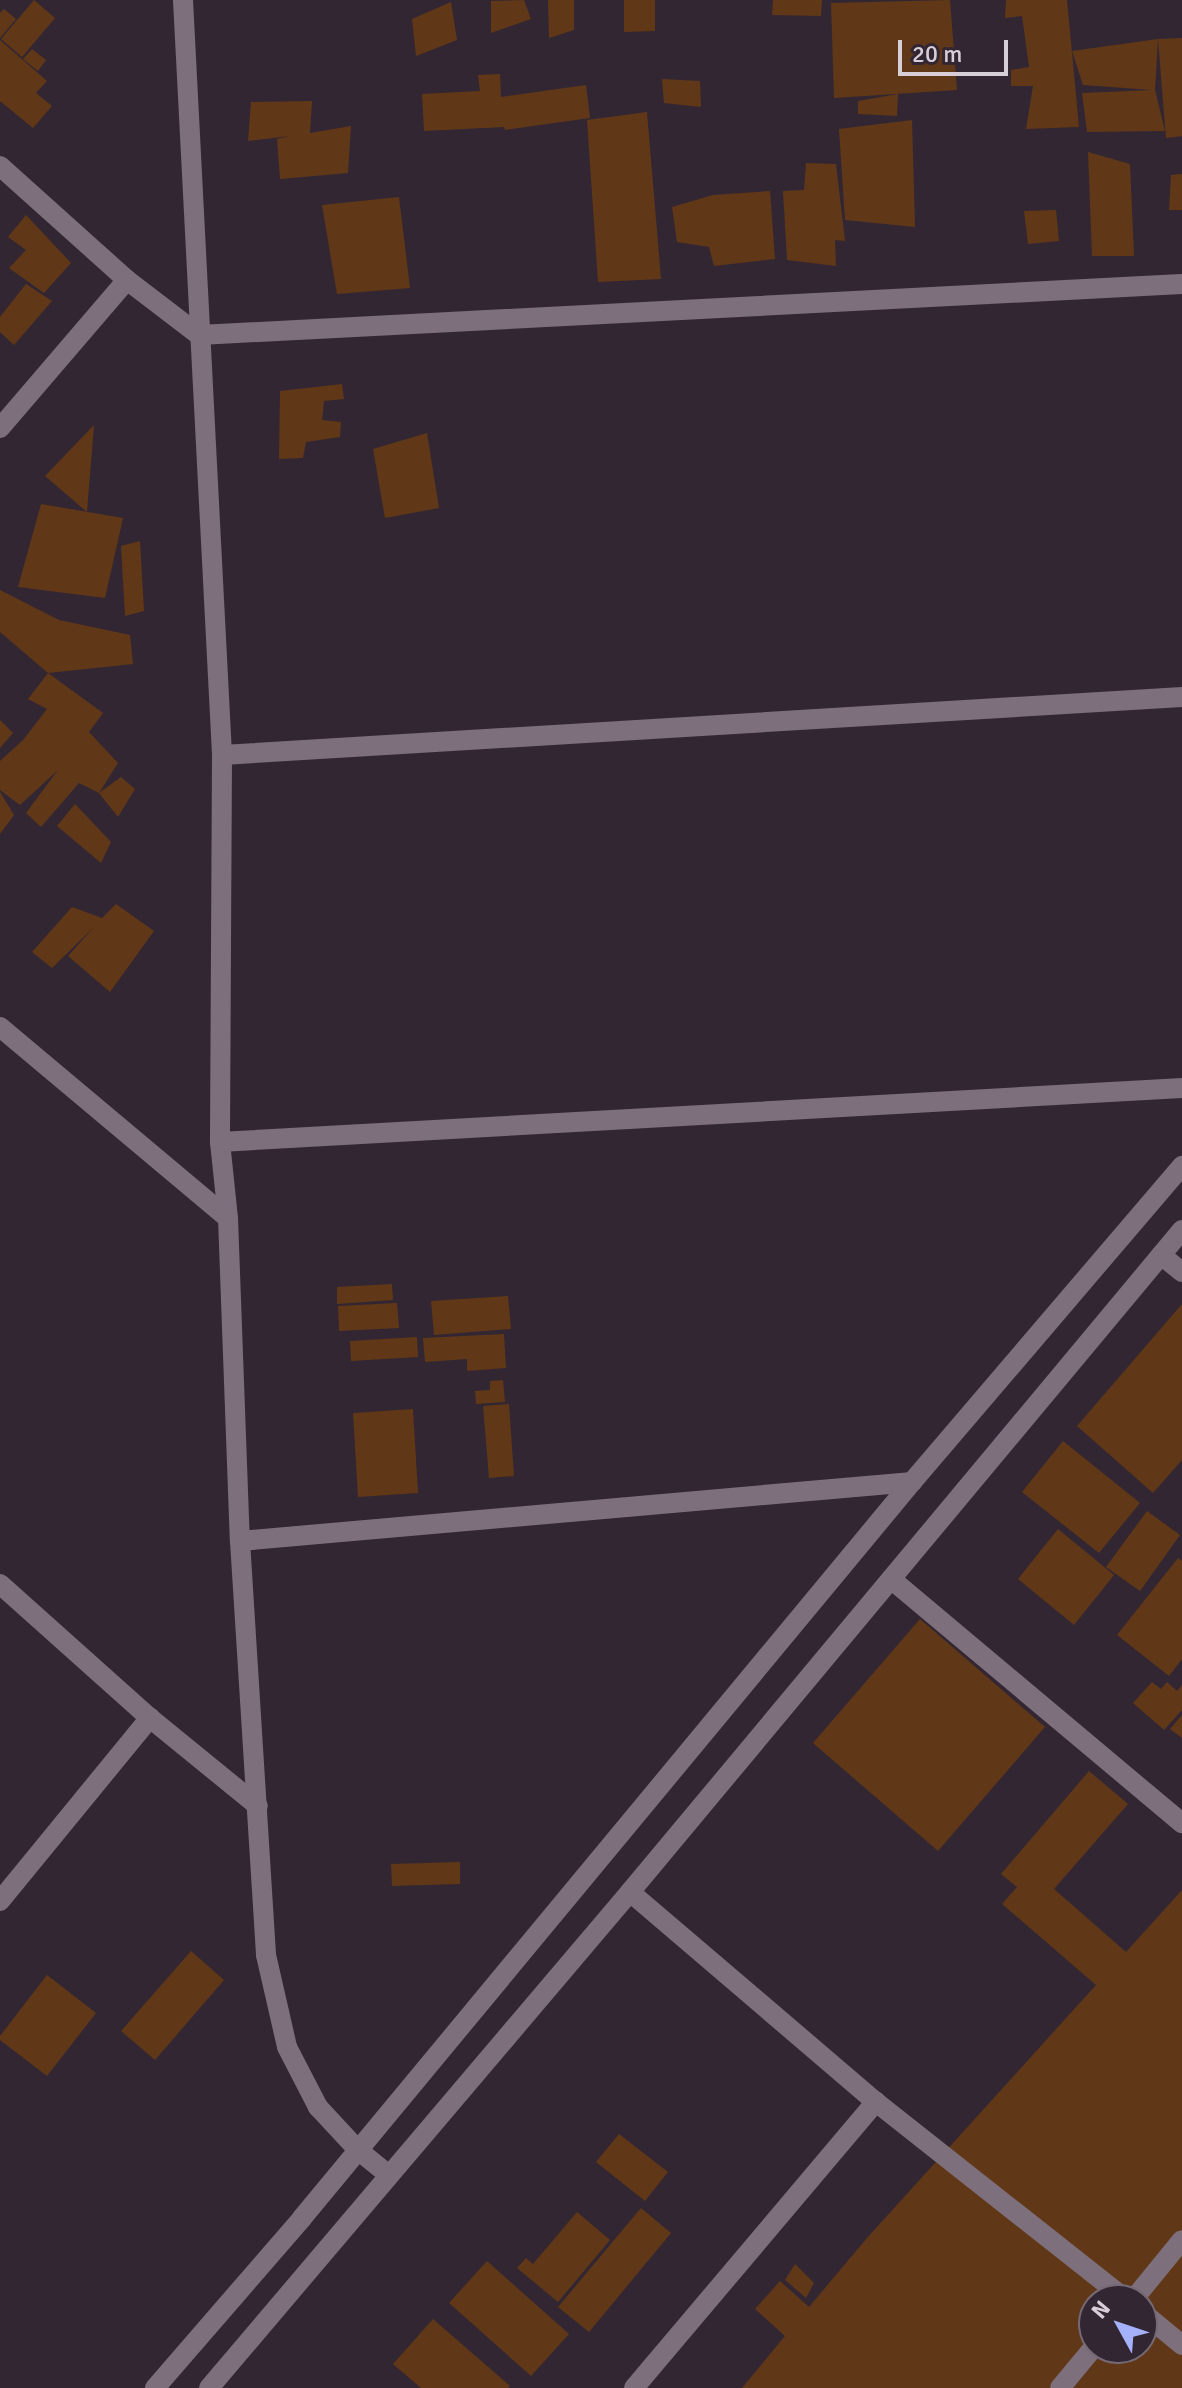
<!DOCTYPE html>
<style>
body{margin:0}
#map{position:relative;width:1182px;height:2388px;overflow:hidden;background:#332633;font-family:Signika,sans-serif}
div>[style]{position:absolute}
.building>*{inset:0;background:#603817}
.minor>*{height:20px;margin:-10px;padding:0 10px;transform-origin:10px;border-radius:10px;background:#7e6f7d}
.tertiary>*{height:20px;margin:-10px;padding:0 10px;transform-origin:10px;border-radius:10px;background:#7e6f7d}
span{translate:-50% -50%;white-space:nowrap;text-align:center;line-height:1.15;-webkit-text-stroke:7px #332633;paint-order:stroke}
.north{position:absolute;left:1078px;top:2284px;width:80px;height:80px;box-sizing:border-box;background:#332633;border:2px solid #756975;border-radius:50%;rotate:310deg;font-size:22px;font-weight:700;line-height:32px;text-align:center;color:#d7ced7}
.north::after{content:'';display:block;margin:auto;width:28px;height:36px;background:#a6b1fc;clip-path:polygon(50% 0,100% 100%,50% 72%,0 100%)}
.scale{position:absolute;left:898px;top:40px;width:110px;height:36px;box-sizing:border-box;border:4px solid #d7ced7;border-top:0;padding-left:10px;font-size:24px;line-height:28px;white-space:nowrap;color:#d7ced7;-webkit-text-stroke:6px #332633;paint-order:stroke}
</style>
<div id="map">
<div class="building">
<i style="clip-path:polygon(34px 0,55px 18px,22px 57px,1px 39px)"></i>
<i style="clip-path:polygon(524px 0,531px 19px,491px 33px,491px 1px)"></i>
<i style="clip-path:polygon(548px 0,574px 0,574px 30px,549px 38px)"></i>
<i style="clip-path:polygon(624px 0,655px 0,655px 31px,624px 32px)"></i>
<i style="clip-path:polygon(773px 0,822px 0,821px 16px,772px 15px)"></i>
<i style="clip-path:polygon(950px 0,957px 90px,834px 98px,831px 3px)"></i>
<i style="clip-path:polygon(1006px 0,1067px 0,1079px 127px,1026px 129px,1033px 86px,1011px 86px,1011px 70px,1029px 67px,1022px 16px,1005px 18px)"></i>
<i style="clip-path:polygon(451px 2px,457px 40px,416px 56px,412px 19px)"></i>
<i style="clip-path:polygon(4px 9px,16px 19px,0 38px,0 13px)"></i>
<i style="clip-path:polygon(1182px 38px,1182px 136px,1166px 138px,1158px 39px)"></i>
<i style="clip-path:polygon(1158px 39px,1155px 90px,1165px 131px,1087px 132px,1082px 93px,1152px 90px,1083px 85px,1072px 51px)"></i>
<i style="clip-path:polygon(0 40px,47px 81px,36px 93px,52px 106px,33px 128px,0 101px)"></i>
<i style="clip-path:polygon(32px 49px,46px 60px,38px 71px,23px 59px)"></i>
<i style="clip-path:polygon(500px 74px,501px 97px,586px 85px,590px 118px,505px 130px,504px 127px,424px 131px,422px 94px,480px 91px,478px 75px)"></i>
<i style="clip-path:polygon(662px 79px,700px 81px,701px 107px,664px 103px)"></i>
<i style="clip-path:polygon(898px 94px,897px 116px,858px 114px,858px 101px)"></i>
<i style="clip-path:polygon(312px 101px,310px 133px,351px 126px,348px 173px,280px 179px,277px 139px,290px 136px,248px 141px,251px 102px)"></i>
<i style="clip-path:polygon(647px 112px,661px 279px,598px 282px,587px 120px)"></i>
<i style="clip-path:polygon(912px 120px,915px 227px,845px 220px,839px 129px)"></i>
<i style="clip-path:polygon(1088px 152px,1130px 164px,1134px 256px,1092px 256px)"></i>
<i style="clip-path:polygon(806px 163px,836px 164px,845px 241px,835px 240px,836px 266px,787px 260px,783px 191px,804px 190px)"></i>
<i style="clip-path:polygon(1182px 174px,1182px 210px,1169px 210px,1171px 175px)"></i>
<i style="clip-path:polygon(770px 191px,775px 259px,714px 266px,709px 247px,677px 242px,672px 207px,713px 195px)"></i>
<i style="clip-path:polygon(399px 197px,410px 288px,337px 294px,322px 205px)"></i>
<i style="clip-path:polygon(1056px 210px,1059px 241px,1028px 244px,1024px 211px)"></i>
<i style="clip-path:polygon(26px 215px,71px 263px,44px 293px,9px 268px,26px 250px,8px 237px)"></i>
<i style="clip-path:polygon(26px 284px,52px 301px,14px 345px,0 332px,0 317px)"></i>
<i style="clip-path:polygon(342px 384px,344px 399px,324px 401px,322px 420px,341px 422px,340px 437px,306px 442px,303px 458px,279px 459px,280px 391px)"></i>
<i style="clip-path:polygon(94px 425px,87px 512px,45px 476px)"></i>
<i style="clip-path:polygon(427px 433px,439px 508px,385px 518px,373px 449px)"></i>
<i style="clip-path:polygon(41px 504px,123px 518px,105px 598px,18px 587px)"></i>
<i style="clip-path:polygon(140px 541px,144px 611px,125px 616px,121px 546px)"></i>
<i style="clip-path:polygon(0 590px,59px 620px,130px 635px,133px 664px,48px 673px,0 632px)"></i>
<i style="clip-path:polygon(48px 673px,103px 713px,89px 732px,118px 763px,99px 793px,79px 783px,41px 827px,26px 813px,58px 770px,20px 805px,0 790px,0 761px,23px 740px,47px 709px,28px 699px)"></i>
<i style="clip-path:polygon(0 720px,13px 733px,0 748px)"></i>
<i style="clip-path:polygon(121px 777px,135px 789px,118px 817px,99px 793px)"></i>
<i style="clip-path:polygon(0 792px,14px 815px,0 834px)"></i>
<i style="clip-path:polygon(75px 804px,111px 842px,101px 863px,57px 826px)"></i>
<i style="clip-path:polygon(116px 904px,154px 931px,110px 992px,68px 956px,94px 927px,52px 968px,32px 952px,72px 907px,102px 918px)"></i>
<i style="clip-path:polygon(392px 1284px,393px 1300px,337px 1304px,337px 1287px)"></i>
<i style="clip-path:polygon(508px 1296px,511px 1329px,434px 1335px,431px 1301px)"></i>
<i style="clip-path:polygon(397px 1303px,399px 1328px,339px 1331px,338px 1306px)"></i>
<i style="clip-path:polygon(1182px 1304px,1182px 1460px,1153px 1493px,1077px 1426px)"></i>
<i style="clip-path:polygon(504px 1334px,506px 1368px,467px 1371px,467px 1359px,425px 1362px,423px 1338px)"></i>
<i style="clip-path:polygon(417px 1337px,418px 1357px,351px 1361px,350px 1341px)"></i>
<i style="clip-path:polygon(503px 1380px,505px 1402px,476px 1404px,475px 1391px,490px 1390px,490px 1381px)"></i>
<i style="clip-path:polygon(509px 1404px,514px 1476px,489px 1478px,483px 1406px)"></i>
<i style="clip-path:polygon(413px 1409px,418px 1493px,358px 1497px,353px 1413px)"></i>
<i style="clip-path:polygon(1063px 1441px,1140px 1503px,1099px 1553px,1022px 1492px)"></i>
<i style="clip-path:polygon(1147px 1511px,1180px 1535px,1140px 1591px,1106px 1567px)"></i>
<i style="clip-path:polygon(1058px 1529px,1114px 1575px,1074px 1625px,1018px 1579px)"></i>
<i style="clip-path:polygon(1178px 1558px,1182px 1561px,1182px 1659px,1169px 1676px,1117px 1635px)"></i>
<i style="clip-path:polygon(920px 1619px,1045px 1727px,938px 1851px,813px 1743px)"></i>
<i style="clip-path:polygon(1152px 1682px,1161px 1689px,1167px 1682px,1177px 1691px,1182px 1685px,1182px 1710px,1164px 1730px,1133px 1703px)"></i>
<i style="clip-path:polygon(1182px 1715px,1182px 1738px,1170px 1729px)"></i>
<i style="clip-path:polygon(evenodd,1089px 1771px,1128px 1804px,1054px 1889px,1126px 1952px,1182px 1890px,1182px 2388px,742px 2388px,785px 2336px,755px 2309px,780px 2281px,809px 2307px,867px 2238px,1096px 1985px,1002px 1904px,1017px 1887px,1001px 1874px,1089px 1771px,1094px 2300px,1142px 2300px,1142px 2348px,1094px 2348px,1094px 2300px)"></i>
<i style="clip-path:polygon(460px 1862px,460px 1884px,392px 1886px,391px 1864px)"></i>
<i style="clip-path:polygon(191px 1951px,224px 1980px,155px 2060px,121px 2031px)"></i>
<i style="clip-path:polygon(47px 1975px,96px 2013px,47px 2076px,0 2040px,0 2036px)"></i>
<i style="clip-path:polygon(619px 2134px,668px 2172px,645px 2201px,596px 2162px)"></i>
<i style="clip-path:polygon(641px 2208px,671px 2233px,589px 2332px,558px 2307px)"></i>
<i style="clip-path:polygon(577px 2212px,610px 2240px,558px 2302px,517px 2268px,526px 2258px,533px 2264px)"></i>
<i style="clip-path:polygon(487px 2261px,569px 2334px,531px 2376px,449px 2303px)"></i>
<i style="clip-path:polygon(795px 2264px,814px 2283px,806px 2298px,785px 2280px)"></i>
<i style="clip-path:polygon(433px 2319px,510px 2386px,508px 2388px,421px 2388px,393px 2364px)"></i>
</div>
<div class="minor">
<i style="left:183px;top:0;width:756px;rotate:87.04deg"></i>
<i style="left:222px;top:755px;width:387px;rotate:90.3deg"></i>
<i style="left:220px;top:1142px;width:76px;rotate:84deg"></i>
<i style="left:228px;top:1218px;width:323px;rotate:87.9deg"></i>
<i style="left:240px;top:1541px;width:415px;rotate:86.4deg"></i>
<i style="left:266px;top:1955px;width:94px;rotate:77.1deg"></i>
<i style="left:287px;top:2047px;width:68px;rotate:62.7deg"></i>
<i style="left:318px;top:2107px;width:59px;rotate:47.1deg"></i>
<i style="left:358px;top:2150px;width:38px;rotate:39deg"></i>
<i style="left:0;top:166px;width:171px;rotate:41.9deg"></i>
<i style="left:127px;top:280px;width:91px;rotate:37.4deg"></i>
<i style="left:199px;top:335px;width:984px;rotate:-2.97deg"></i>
<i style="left:0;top:428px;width:195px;rotate:-49.4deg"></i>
<i style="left:222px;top:755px;width:962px;rotate:-3.46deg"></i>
<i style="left:0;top:1027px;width:297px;rotate:40deg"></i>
<i style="left:220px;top:1142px;width:964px;rotate:-3.21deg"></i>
<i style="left:1161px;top:1255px;width:27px;rotate:39deg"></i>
<i style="left:240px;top:1541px;width:675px;rotate:-5.02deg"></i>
<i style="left:891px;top:1579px;width:380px;rotate:40deg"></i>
<i style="left:0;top:1584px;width:201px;rotate:41.8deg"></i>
<i style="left:150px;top:1718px;width:139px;rotate:39.2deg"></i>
<i style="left:630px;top:1892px;width:323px;rotate:40.5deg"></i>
<i style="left:876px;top:2102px;width:320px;rotate:38.3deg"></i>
<i style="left:0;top:1901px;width:237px;rotate:-50.7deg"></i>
<i style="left:1133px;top:2300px;width:77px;rotate:-50.8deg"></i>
<i style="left:1142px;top:2312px;width:52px;rotate:39.5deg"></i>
<i style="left:634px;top:2388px;width:375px;rotate:-49.8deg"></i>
<i style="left:1060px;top:2388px;width:53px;rotate:-50.3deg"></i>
</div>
<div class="tertiary">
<i style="left:155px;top:2388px;width:225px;rotate:-49.1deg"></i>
<i style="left:302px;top:2218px;width:956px;rotate:-50.35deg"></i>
<i style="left:912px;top:1482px;width:416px;rotate:-49.5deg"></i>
<i style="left:209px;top:2388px;width:651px;rotate:-49.68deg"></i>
<i style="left:630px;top:1892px;width:862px;rotate:-50.18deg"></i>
</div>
<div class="north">N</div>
<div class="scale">20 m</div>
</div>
